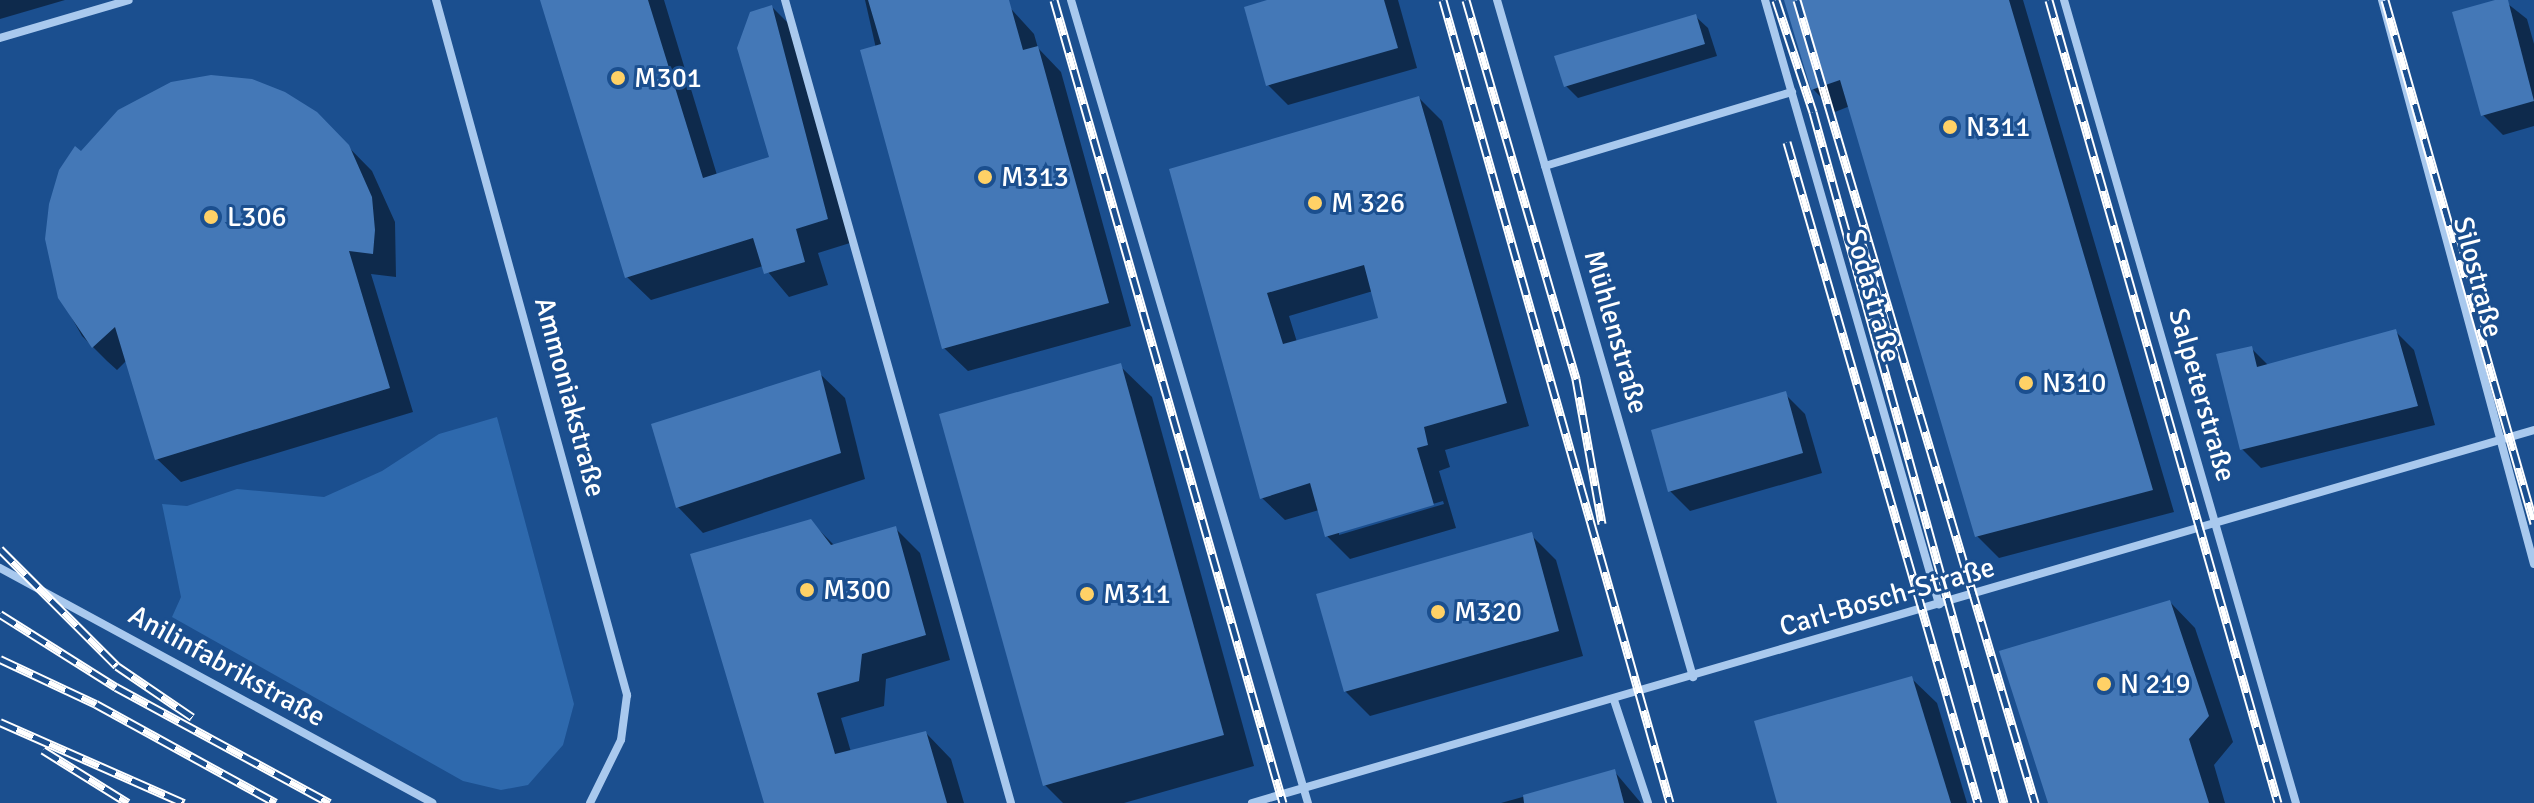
<!DOCTYPE html>
<meta charset="utf-8">
<style>
body{margin:0}
#map{position:relative;width:2534px;height:803px;overflow:hidden;background:#1b4f8f;font-family:Signika,sans-serif}
div>[style]{position:absolute}
.green>*{inset:0;background:#2e69ad}
.shadow>*{inset:0;background:#0007}
.building>*{inset:0;background:#4478b7}
.minor>*{height:8px;margin:-4px;padding:0 4px;transform-origin:4px;border-radius:4px;background:#a9c9ee}
.rail>*{height:9px;margin-top:-4.5px;transform-origin:0;background:repeating-linear-gradient(90deg,#1b4f8f 0 18px,#fff 0 36px);box-sizing:border-box;border-block:2px solid #fff}
.dots>*{width:22px;height:22px;translate:-50% -50%;box-sizing:border-box;border:4px solid #1b4f8f;border-radius:50%}
span{translate:-50% -50%;white-space:nowrap;text-align:center;line-height:1.15;-webkit-text-stroke:6px #1b4f8f;paint-order:stroke}
.poi-label{font-size:28px;color:#fff}
.left{translate:0 -50%;text-align:left}
.street-label{font-size:28px;color:#fff}
</style>
<div id="map">
<div class="green">
<i style="clip-path:polygon(497px 417px,574px 704px,563px 745px,528px 785px,501px 790px,463px 781px,172px 617px,181px 597px,162px 504px,187px 506px,237px 489px,324px 497px,382px 471px,439px 434px)"></i>
</div>
<div class="shadow">
<i style="clip-path:polygon(0 0,65px 0,0 19px)"></i>
<i style="clip-path:polygon(542px 0,664px 0,717px 175px,771px 159px,772px 7px,796px 31px,850px 243px,818px 253px,828px 285px,789px 297px,763px 266px,651px 300px,627px 277px)"></i>
<i style="clip-path:polygon(865px 0,1003px 0,1034px 34px,1038px 48px,1061px 72px,1131px 326px,968px 371px,944px 348px)"></i>
<i style="clip-path:polygon(1274px 0,1398px 0,1417px 68px,1288px 105px,1268px 85px)"></i>
<i style="clip-path:polygon(1786px 0,2023px 0,2174px 512px,1999px 558px,1977px 536px,1850px 106px,1835px 112px,1813px 89px)"></i>
<i style="clip-path:polygon(2503px 0,2527px 19px,2534px 44px,2534px 126px,2503px 135px,2483px 115px)"></i>
<i style="clip-path:polygon(1695px 16px,1708px 28px,1717px 56px,1578px 98px,1566px 86px)"></i>
<i style="clip-path:polygon(evenodd,1419px 98px,1442px 121px,1529px 426px,1445px 450px,1450px 467px,1439px 471px,1456px 528px,1350px 559px,1327px 536px,1319px 510px,1285px 520px,1262px 498px,1172px 170px,1419px 98px,1373px 291px,1380px 319px,1297px 342px,1289px 316px,1373px 291px,1419px 98px,1443px 501px,1444px 504px,1339px 535px,1339px 531px,1443px 501px)"></i>
<i style="clip-path:polygon(315px 113px,372px 171px,395px 222px,396px 277px,371px 274px,413px 412px,181px 482px,157px 459px,127px 360px,117px 370px,107px 361px,82px 336px,60px 297px,81px 154px)"></i>
<i style="clip-path:polygon(2395px 331px,2414px 350px,2435px 425px,2261px 468px,2242px 449px,2251px 348px,2269px 366px)"></i>
<i style="clip-path:polygon(1120px 366px,1152px 397px,1254px 766px,1124px 803px,1063px 803px,1045px 785px)"></i>
<i style="clip-path:polygon(819px 373px,845px 398px,865px 479px,703px 533px,678px 507px,654px 425px)"></i>
<i style="clip-path:polygon(1785px 394px,1805px 414px,1822px 473px,1690px 511px,1670px 491px)"></i>
<i style="clip-path:polygon(810px 521px,835px 546px,895px 528px,920px 553px,950px 660px,886px 679px,884px 706px,841px 718px,851px 752px,926px 733px,951px 759px,964px 803px,766px 803px)"></i>
<i style="clip-path:polygon(1531px 535px,1556px 560px,1583px 656px,1370px 716px,1345px 691px)"></i>
<i style="clip-path:polygon(2170px 602px,2195px 628px,2233px 742px,2214px 765px,2225px 803px,2050px 803px)"></i>
<i style="clip-path:polygon(1911px 678px,1937px 703px,1967px 803px,1779px 803px)"></i>
<i style="clip-path:polygon(1614px 771px,1641px 803px,1501px 803px)"></i>
</div>
<div class="building">
<i style="clip-path:polygon(540px 0,648px 0,703px 178px,769px 157px,737px 48px,750px 12px,772px 5px,828px 219px,796px 229px,805px 262px,764px 274px,753px 238px,625px 278px)"></i>
<i style="clip-path:polygon(868px 0,1009px 0,1023px 50px,1038px 46px,1109px 303px,942px 349px,860px 50px,881px 44px)"></i>
<i style="clip-path:polygon(1267px 0,1384px 0,1398px 48px,1266px 86px,1244px 7px)"></i>
<i style="clip-path:polygon(1784px 0,2009px 0,2153px 490px,1975px 537px,1840px 80px,1811px 90px)"></i>
<i style="clip-path:polygon(2495px 0,2508px 0,2534px 101px,2481px 116px,2452px 12px)"></i>
<i style="clip-path:polygon(1696px 14px,1705px 44px,1564px 87px,1554px 56px)"></i>
<i style="clip-path:polygon(211px 75px,252px 79px,285px 92px,317px 112px,349px 145px,372px 197px,375px 230px,373px 254px,349px 251px,390px 388px,155px 460px,115px 327px,92px 348px,58px 298px,45px 239px,49px 204px,59px 170px,75px 146px,81px 151px,118px 110px,171px 82px)"></i>
<i style="clip-path:polygon(evenodd,1419px 96px,1507px 403px,1424px 427px,1428px 445px,1417px 448px,1434px 505px,1325px 537px,1310px 483px,1260px 499px,1169px 169px,1419px 96px,1364px 265px,1378px 318px,1283px 344px,1267px 293px,1364px 265px)"></i>
<i style="clip-path:polygon(2396px 329px,2418px 406px,2240px 450px,2216px 354px,2252px 346px,2257px 367px)"></i>
<i style="clip-path:polygon(1121px 363px,1224px 735px,1043px 786px,939px 414px)"></i>
<i style="clip-path:polygon(820px 370px,841px 453px,676px 508px,651px 424px)"></i>
<i style="clip-path:polygon(1786px 391px,1803px 453px,1668px 492px,1651px 430px)"></i>
<i style="clip-path:polygon(811px 519px,831px 545px,896px 526px,926px 635px,862px 654px,859px 681px,817px 693px,835px 754px,926px 731px,947px 803px,764px 803px,690px 554px)"></i>
<i style="clip-path:polygon(1532px 532px,1559px 631px,1344px 692px,1316px 594px)"></i>
<i style="clip-path:polygon(2170px 600px,2209px 716px,2189px 739px,2209px 803px,2048px 803px,1999px 651px)"></i>
<i style="clip-path:polygon(1912px 676px,1951px 803px,1777px 803px,1754px 721px)"></i>
<i style="clip-path:polygon(1615px 769px,1624px 803px,1524px 803px,1523px 795px)"></i>
</div>
<div class="minor">
<i style="left:436px;top:0;width:721px;rotate:74.63deg"></i>
<i style="left:627px;top:695px;width:45px;rotate:97.6deg"></i>
<i style="left:621px;top:740px;width:70px;rotate:116.2deg"></i>
<i style="left:785px;top:0;width:834px;rotate:74.28deg"></i>
<i style="left:1071px;top:0;width:837px;rotate:73.56deg"></i>
<i style="left:1497px;top:0;width:705px;rotate:73.85deg"></i>
<i style="left:1765px;top:0;width:629px;rotate:73.93deg"></i>
<i style="left:2064px;top:0;width:836px;rotate:73.89deg"></i>
<i style="left:2382px;top:0;width:584px;rotate:74.92deg"></i>
<i style="left:0;top:38px;width:134px;rotate:-16.4deg"></i>
<i style="left:1545px;top:166px;width:258px;rotate:-16.7deg"></i>
<i style="left:0;top:568px;width:492px;rotate:28.5deg"></i>
<i style="left:1614px;top:700px;width:108px;rotate:71.7deg"></i>
<i style="left:1252px;top:803px;width:1335px;rotate:-16.22deg"></i>
</div>
<div class="rail">
<i style="left:1054px;top:0;width:835px;rotate:74.08deg"></i>
<i style="left:1443px;top:0;width:834px;rotate:74.21deg"></i>
<i style="left:1466px;top:0;width:395px;rotate:73.8deg"></i>
<i style="left:1576px;top:379px;width:147px;rotate:79.8deg"></i>
<i style="left:1776px;top:0;width:118px;rotate:71.7deg"></i>
<i style="left:1813px;top:112px;width:717px;rotate:74.55deg"></i>
<i style="left:1797px;top:0;width:838px;rotate:73.49deg"></i>
<i style="left:2049px;top:0;width:835px;rotate:74.08deg"></i>
<i style="left:2385px;top:0;width:544px;rotate:74.1deg"></i>
<i style="left:1787px;top:142px;width:688px;rotate:73.88deg"></i>
<i style="left:0;top:549px;width:165px;rotate:45deg"></i>
<i style="left:117px;top:666px;width:91px;rotate:34.2deg"></i>
<i style="left:0;top:614px;width:137px;rotate:32.2deg"></i>
<i style="left:116px;top:687px;width:243px;rotate:28.5deg"></i>
<i style="left:0;top:659px;width:106px;rotate:25.1deg"></i>
<i style="left:96px;top:704px;width:205px;rotate:28.8deg"></i>
<i style="left:0;top:722px;width:201px;rotate:23.8deg"></i>
<i style="left:43px;top:750px;width:100px;rotate:31.9deg"></i>
</div>
<div class="dots">
<i style="left:618px;top:78px;background:#ffd166"></i>
<i style="left:1950px;top:127px;background:#ffd166"></i>
<i style="left:985px;top:177px;background:#ffd166"></i>
<i style="left:1315px;top:203px;background:#ffd166"></i>
<i style="left:211px;top:217px;background:#ffd166"></i>
<i style="left:2026px;top:383px;background:#ffd166"></i>
<i style="left:807px;top:590px;background:#ffd166"></i>
<i style="left:1087px;top:594px;background:#ffd166"></i>
<i style="left:1438px;top:612px;background:#ffd166"></i>
<i style="left:2104px;top:684px;background:#ffd166"></i>
</div>
<div class="poi-label">
<span class="left" style="left:634px;top:78px">M301</span>
<span class="left" style="left:1966px;top:127px">N311</span>
<span class="left" style="left:1001px;top:177px">M313</span>
<span class="left" style="left:1331px;top:203px">M 326</span>
<span class="left" style="left:227px;top:217px">L306</span>
<span class="left" style="left:2042px;top:383px">N310</span>
<span class="left" style="left:823px;top:590px">M300</span>
<span class="left" style="left:1103px;top:594px">M311</span>
<span class="left" style="left:1454px;top:612px">M320</span>
<span class="left" style="left:2120px;top:684px">N 219</span>
</div>
<div class="street-label">
<span style="left:2478px;top:277px;rotate:75deg">Silostraße</span>
<span style="left:1873px;top:296px;rotate:74deg">Sodastraße</span>
<span style="left:1616px;top:332px;rotate:74deg">Mühlenstraße</span>
<span style="left:2202px;top:395px;rotate:74deg">Salpeterstraße</span>
<span style="left:570px;top:397px;rotate:75deg">Ammoniakstraße</span>
<span style="left:1887px;top:597px;rotate:-16deg">Carl-Bosch-Straße</span>
<span style="left:227px;top:666px;rotate:29deg">Anilinfabrikstraße</span>
</div>
</div>
